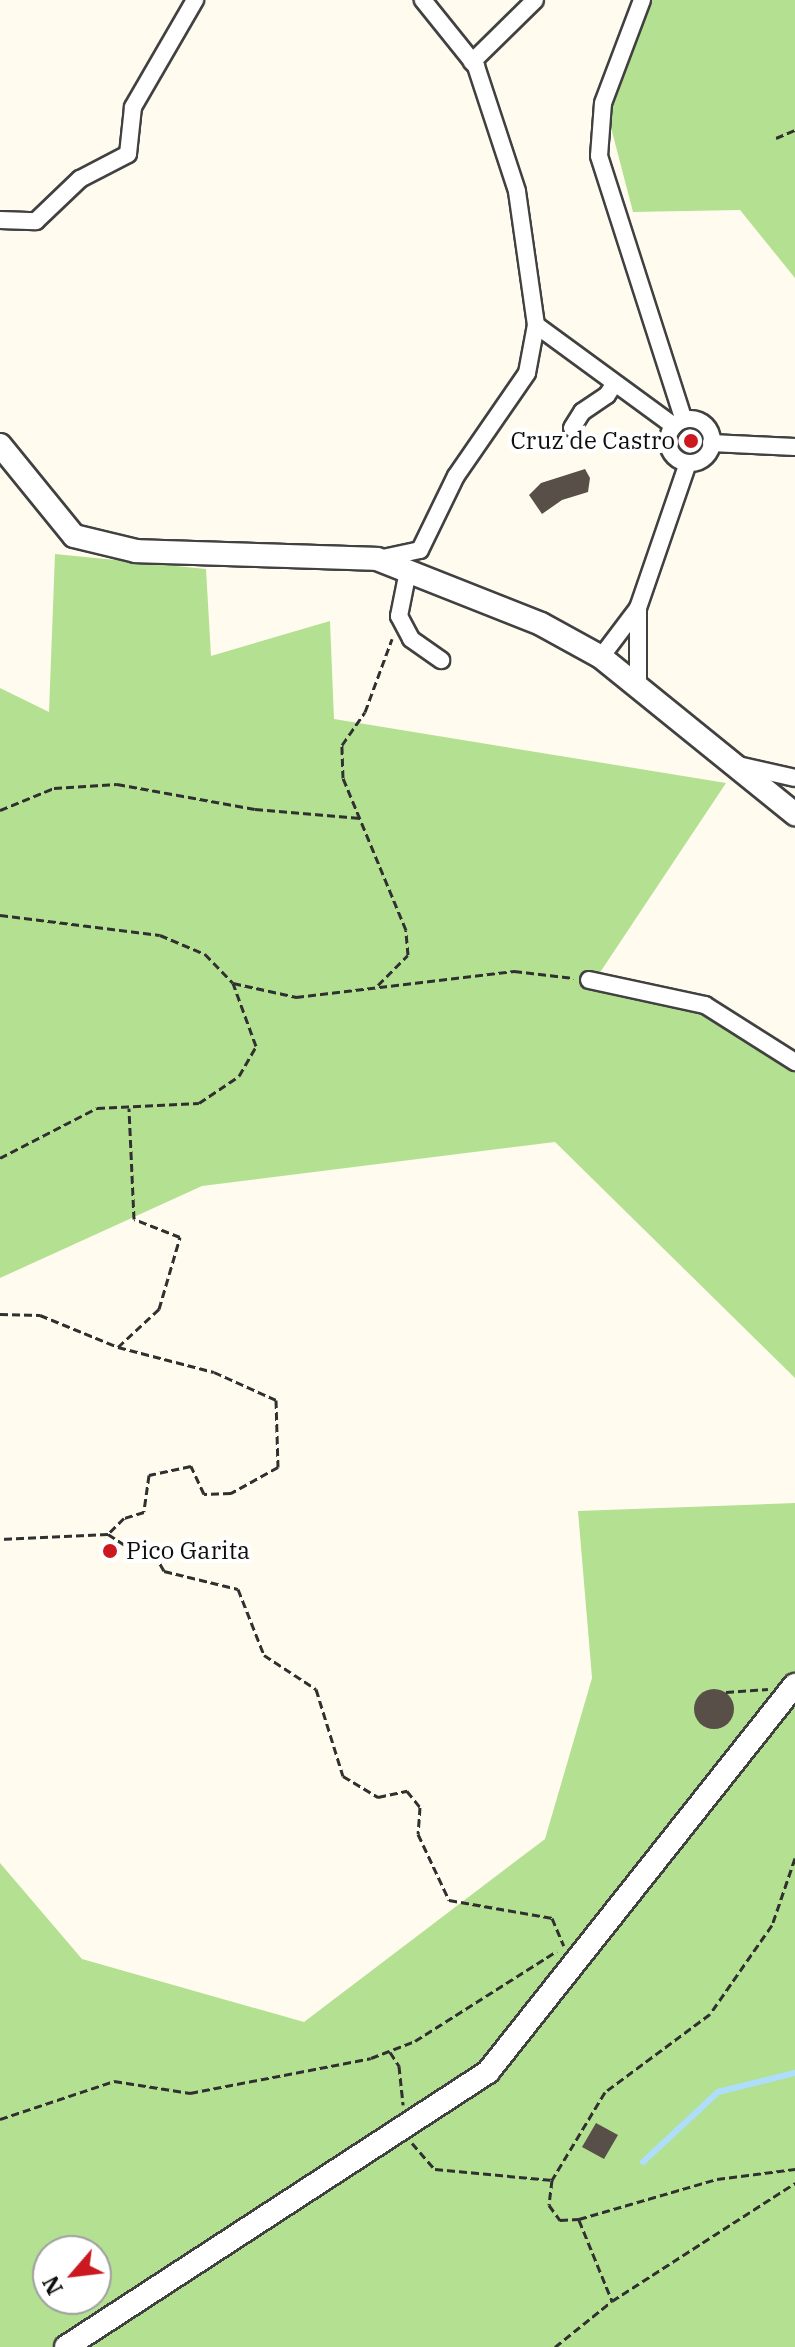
<!DOCTYPE html>
<style>
body{margin:0}
#map{position:relative;width:795px;height:2347px;overflow:hidden;background:#fffcef;font-family:"IBM Plex Serif",serif}
div>[style]{position:absolute}
.forest>*{inset:0;background:#b4e092}
.stream>*{height:6px;margin:-3px;padding:0 3px;transform-origin:3px;border-radius:3px;background:#aedefc}
.building>*{inset:0;background:#584f49}
.round{border-radius:50%}
.path>*{height:3px;margin-top:-1.5px;transform-origin:0;background:repeating-linear-gradient(90deg,#303030 0 8px,transparent 0 12px)}
.roads{filter:drop-shadow(2px 0 #414141) drop-shadow(-2px 0 #414141) drop-shadow(0 2px #414141) drop-shadow(0 -2px #414141)}
.minor>*{height:16px;margin:-8px;padding:0 8px;transform-origin:8px;border-radius:8px;background:#fff}
.minor>.ring{margin:-8px;padding:0;box-sizing:content-box;background:none;border:16px solid #fff;border-radius:50%}
.tertiary>*{height:22px;margin:-11px;padding:0 11px;transform-origin:11px;border-radius:11px;background:#fff}
.dots>*{width:22px;height:22px;translate:-50% -50%;box-sizing:border-box;border:4px solid #fff;border-radius:50%}
span{translate:-50% -50%;white-space:nowrap;text-align:center;line-height:1.15;-webkit-text-stroke:8px #fff;paint-order:stroke}
.poi-label{font-size:24px;color:#0e0e0e}
.right{translate:-100% -50%;text-align:right}
.left{translate:0 -50%;text-align:left}
.north{position:absolute;left:32px;top:2235px;width:80px;height:80px;box-sizing:border-box;background:#fff;border:2px solid #9f9f9f;border-radius:50%;rotate:242deg;font-size:22px;font-weight:700;line-height:32px;text-align:center;color:#0e0e0e}
.north::after{content:'';display:block;margin:auto;width:28px;height:36px;background:#cc181f;clip-path:polygon(50% 0,100% 100%,50% 72%,0 100%)}
</style>
<div id="map">
<div class="forest">
<i style="clip-path:polygon(651px 0,795px 0,795px 278px,740px 210px,633px 212px,608px 116px)"></i>
<i style="clip-path:polygon(55px 554px,206px 569px,211px 656px,330px 621px,334px 719px,726px 783px,589px 989px,699px 1009px,795px 1063px,795px 1378px,555px 1142px,202px 1186px,0 1278px,0 688px,49px 712px)"></i>
<i style="clip-path:polygon(evenodd,795px 1503px,795px 2347px,0 2347px,0 1863px,82px 1959px,304px 2022px,545px 1839px,592px 1678px,578px 1511px,795px 1503px,48px 2251px,96px 2251px,96px 2299px,48px 2299px,48px 2251px)"></i>
</div>
<div class="stream">
<i style="left:643px;top:2162px;width:103px;rotate:-43deg"></i>
<i style="left:718px;top:2092px;width:79px;rotate:-13.9deg"></i>
</div>
<div class="building">
<i style="clip-path:polygon(585px 469px,590px 478px,588px 492px,562px 500px,542px 514px,529px 495px,541px 483px)"></i>
<i class="round" style="left:694px;top:1689px;width:40px;height:40px"></i>
<i style="clip-path:polygon(596px 2123px,618px 2135px,604px 2159px,582px 2147px)"></i>
</div>
<div class="path">
<i style="left:776px;top:138px;width:21px;rotate:-23deg"></i>
<i style="left:0;top:810px;width:58px;rotate:-22.2deg"></i>
<i style="left:54px;top:788px;width:63px;rotate:-3.6deg"></i>
<i style="left:117px;top:784px;width:140px;rotate:10.3deg"></i>
<i style="left:255px;top:809px;width:106px;rotate:4.9deg"></i>
<i style="left:0;top:915px;width:161px;rotate:7.1deg"></i>
<i style="left:160px;top:935px;width:49px;rotate:22.9deg"></i>
<i style="left:205px;top:954px;width:40px;rotate:46deg"></i>
<i style="left:378px;top:985px;width:42px;rotate:-45deg"></i>
<i style="left:408px;top:955px;width:25px;rotate:-95deg"></i>
<i style="left:406px;top:930px;width:165px;rotate:-112.5deg"></i>
<i style="left:343px;top:778px;width:33px;rotate:-92deg"></i>
<i style="left:342px;top:745px;width:40px;rotate:-55.1deg"></i>
<i style="left:365px;top:712px;width:78px;rotate:-69.7deg"></i>
<i style="left:0;top:1158px;width:109px;rotate:-27.3deg"></i>
<i style="left:97px;top:1108px;width:102px;rotate:-2.8deg"></i>
<i style="left:199px;top:1103px;width:48px;rotate:-34deg"></i>
<i style="left:239px;top:1076px;width:34px;rotate:-60deg"></i>
<i style="left:256px;top:1046px;width:67px;rotate:-110.1deg"></i>
<i style="left:233px;top:983px;width:65px;rotate:12.5deg"></i>
<i style="left:296px;top:997px;width:220px;rotate:-6.8deg"></i>
<i style="left:514px;top:971px;width:60px;rotate:6.7deg"></i>
<i style="left:0;top:1314px;width:40px;rotate:1.4deg"></i>
<i style="left:40px;top:1315px;width:84px;rotate:22.3deg"></i>
<i style="left:118px;top:1347px;width:99px;rotate:14.6deg"></i>
<i style="left:214px;top:1372px;width:68px;rotate:24.3deg"></i>
<i style="left:276px;top:1400px;width:67px;rotate:88.3deg"></i>
<i style="left:278px;top:1467px;width:54px;rotate:151deg"></i>
<i style="left:231px;top:1493px;width:27px;rotate:178deg"></i>
<i style="left:204px;top:1494px;width:31px;rotate:-115deg"></i>
<i style="left:191px;top:1466px;width:43px;rotate:167.9deg"></i>
<i style="left:149px;top:1475px;width:37px;rotate:98deg"></i>
<i style="left:144px;top:1512px;width:21px;rotate:163deg"></i>
<i style="left:124px;top:1518px;width:23px;rotate:135deg"></i>
<i style="left:108px;top:1534px;width:108px;rotate:177.3deg"></i>
<i style="left:118px;top:1347px;width:56px;rotate:-42.8deg"></i>
<i style="left:159px;top:1309px;width:75px;rotate:-73.7deg"></i>
<i style="left:180px;top:1237px;width:49px;rotate:-158.6deg"></i>
<i style="left:134px;top:1219px;width:111px;rotate:-92.6deg"></i>
<i style="left:108px;top:1534px;width:20px;rotate:33deg"></i>
<i style="left:125px;top:1545px;width:23px;rotate:-5deg"></i>
<i style="left:148px;top:1543px;width:32px;rotate:60deg"></i>
<i style="left:164px;top:1571px;width:76px;rotate:13.7deg"></i>
<i style="left:238px;top:1589px;width:71px;rotate:68.5deg"></i>
<i style="left:264px;top:1655px;width:62px;rotate:33.2deg"></i>
<i style="left:316px;top:1689px;width:91px;rotate:72.8deg"></i>
<i style="left:343px;top:1776px;width:41px;rotate:31deg"></i>
<i style="left:378px;top:1797px;width:30px;rotate:-12deg"></i>
<i style="left:407px;top:1791px;width:21px;rotate:51deg"></i>
<i style="left:420px;top:1807px;width:27px;rotate:94deg"></i>
<i style="left:418px;top:1834px;width:73px;rotate:64.8deg"></i>
<i style="left:449px;top:1900px;width:105px;rotate:9.9deg"></i>
<i style="left:552px;top:1918px;width:30px;rotate:67deg"></i>
<i style="left:726px;top:1692px;width:42px;rotate:-4.1deg"></i>
<i style="left:795px;top:1858px;width:71px;rotate:108.9deg"></i>
<i style="left:772px;top:1925px;width:108px;rotate:124.9deg"></i>
<i style="left:710px;top:2014px;width:131px;rotate:143.4deg"></i>
<i style="left:605px;top:2092px;width:103px;rotate:121.1deg"></i>
<i style="left:552px;top:2180px;width:25px;rotate:97deg"></i>
<i style="left:549px;top:2205px;width:19px;rotate:54deg"></i>
<i style="left:560px;top:2220px;width:19px;rotate:-3deg"></i>
<i style="left:579px;top:2219px;width:144px;rotate:-16.2deg"></i>
<i style="left:717px;top:2179px;width:79px;rotate:-7.3deg"></i>
<i style="left:390px;top:2052px;width:17px;rotate:57deg"></i>
<i style="left:399px;top:2066px;width:39px;rotate:84deg"></i>
<i style="left:0;top:2119px;width:120px;rotate:-18.4deg"></i>
<i style="left:114px;top:2081px;width:77px;rotate:9deg"></i>
<i style="left:190px;top:2093px;width:184px;rotate:-10.9deg"></i>
<i style="left:371px;top:2058px;width:47px;rotate:-21.1deg"></i>
<i style="left:415px;top:2041px;width:168px;rotate:-32.4deg"></i>
<i style="left:412px;top:2143px;width:35px;rotate:49deg"></i>
<i style="left:435px;top:2169px;width:118px;rotate:5.4deg"></i>
<i style="left:579px;top:2220px;width:87px;rotate:67.8deg"></i>
<i style="left:555px;top:2347px;width:73px;rotate:-38.9deg"></i>
<i style="left:612px;top:2301px;width:218px;rotate:-32.8deg"></i>
</div>
<div class="roads">
<div class="minor">
<i style="left:642px;top:0;width:110px;rotate:110.7deg"></i>
<i style="left:603px;top:103px;width:53px;rotate:94.3deg"></i>
<i style="left:599px;top:156px;width:277px;rotate:72.2deg"></i>
<i style="left:472px;top:62px;width:88px;rotate:-44.5deg"></i>
<i style="left:0;top:220px;width:36px;rotate:2deg"></i>
<i style="left:36px;top:221px;width:61px;rotate:-43.7deg"></i>
<i style="left:80px;top:179px;width:54px;rotate:-27.5deg"></i>
<i style="left:128px;top:154px;width:47px;rotate:-83.9deg"></i>
<i style="left:133px;top:107px;width:124px;rotate:-59.9deg"></i>
<i style="left:536px;top:325px;width:171px;rotate:36.2deg"></i>
<i class="ring" style="left:668px;top:419px;width:28px;height:28px"></i>
<i style="left:572px;top:428px;width:19px;rotate:-58deg"></i>
<i style="left:582px;top:412px;width:30px;rotate:-34deg"></i>
<i style="left:607px;top:395px;width:14px;rotate:-56deg"></i>
<i style="left:711px;top:443px;width:84px;rotate:2.7deg"></i>
<i style="left:378px;top:559px;width:43px;rotate:-12.1deg"></i>
<i style="left:420px;top:550px;width:82px;rotate:-64.1deg"></i>
<i style="left:456px;top:476px;width:125px;rotate:-55.4deg"></i>
<i style="left:527px;top:373px;width:49px;rotate:-79.4deg"></i>
<i style="left:536px;top:325px;width:135px;rotate:-98.1deg"></i>
<i style="left:517px;top:191px;width:132px;rotate:-108.2deg"></i>
<i style="left:476px;top:66px;width:85px;rotate:-128.8deg"></i>
<i style="left:408px;top:571px;width:46px;rotate:101.3deg"></i>
<i style="left:399px;top:616px;width:26px;rotate:62deg"></i>
<i style="left:411px;top:639px;width:37px;rotate:35deg"></i>
<i style="left:638px;top:608px;width:79px;rotate:90deg"></i>
<i style="left:601px;top:657px;width:61px;rotate:-52.9deg"></i>
<i style="left:638px;top:608px;width:153px;rotate:-71deg"></i>
<i style="left:738px;top:765px;width:58px;rotate:12.8deg"></i>
<i style="left:589px;top:980px;width:119px;rotate:12.2deg"></i>
<i style="left:705px;top:1005px;width:107px;rotate:32.3deg"></i>
</div>
<div class="tertiary">
<i style="left:0;top:445px;width:117px;rotate:50.9deg"></i>
<i style="left:74px;top:536px;width:64px;rotate:13.6deg"></i>
<i style="left:136px;top:551px;width:241px;rotate:1.9deg"></i>
<i style="left:377px;top:559px;width:176px;rotate:21.6deg"></i>
<i style="left:541px;top:624px;width:68px;rotate:28.8deg"></i>
<i style="left:601px;top:657px;width:250px;rotate:39deg"></i>
<i style="left:66px;top:2347px;width:504px;rotate:-33.09deg"></i>
<i style="left:488px;top:2072px;width:494px;rotate:-51.6deg"></i>
</div>
</div>
<div class="dots">
<i style="left:691px;top:441px;background:#cc181f"></i>
<i style="left:110px;top:1551px;background:#cc181f"></i>
</div>
<div class="poi-label">
<span class="right" style="left:675px;top:441px">Cruz de Castro</span>
<span class="left" style="left:126px;top:1551px">Pico Garita</span>
</div>
<div class="north">N</div>
</div>
